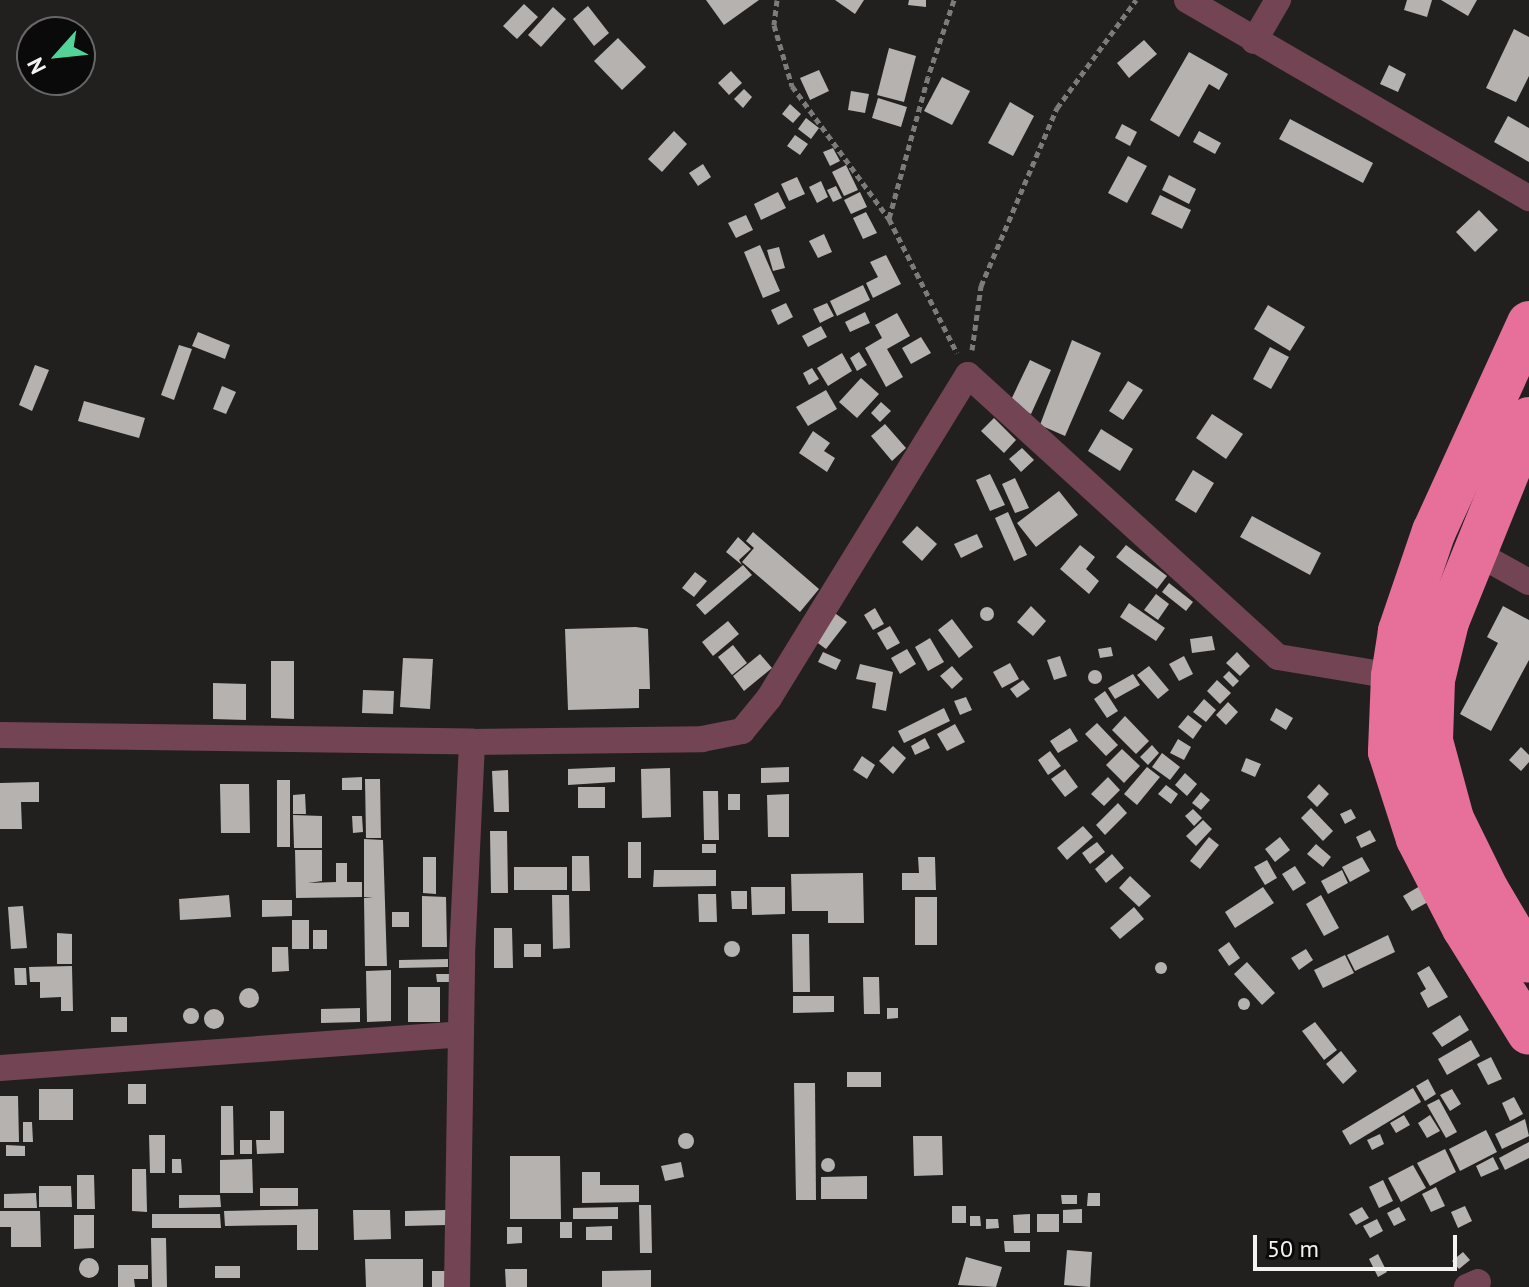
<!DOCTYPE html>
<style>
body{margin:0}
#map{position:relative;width:1529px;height:1287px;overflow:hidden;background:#22201f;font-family:"PT Sans",sans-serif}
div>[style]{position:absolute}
.building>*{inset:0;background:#b5b2b0}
.round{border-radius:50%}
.path>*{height:5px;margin-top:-2.5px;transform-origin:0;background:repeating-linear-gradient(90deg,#7d7b7b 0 6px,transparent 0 10px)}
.street>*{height:26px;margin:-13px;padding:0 13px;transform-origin:13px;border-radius:13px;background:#734453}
.highway>*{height:44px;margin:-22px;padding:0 22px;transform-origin:22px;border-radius:22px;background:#e67099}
span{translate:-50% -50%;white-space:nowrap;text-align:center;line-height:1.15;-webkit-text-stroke:8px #0b0a0a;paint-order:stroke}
.north{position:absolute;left:16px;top:16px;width:80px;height:80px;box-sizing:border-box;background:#0b0a0a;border:2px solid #686767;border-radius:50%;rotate:243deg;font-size:22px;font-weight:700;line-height:32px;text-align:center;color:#f4f2f2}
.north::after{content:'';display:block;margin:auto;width:28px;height:36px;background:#52d397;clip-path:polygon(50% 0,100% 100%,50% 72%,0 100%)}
.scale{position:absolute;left:1253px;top:1235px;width:204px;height:36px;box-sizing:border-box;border:4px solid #f4f2f2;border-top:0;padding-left:10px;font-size:24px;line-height:28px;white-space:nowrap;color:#f4f2f2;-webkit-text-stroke:6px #0b0a0a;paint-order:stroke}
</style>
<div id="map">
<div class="building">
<i style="clip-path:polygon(706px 0,759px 0,724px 25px)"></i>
<i style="clip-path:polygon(835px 0,864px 0,855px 14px)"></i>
<i style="clip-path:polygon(909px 0,926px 0,926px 7px,908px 5px)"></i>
<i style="clip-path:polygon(1407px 0,1432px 0,1427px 17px,1404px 10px)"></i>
<i style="clip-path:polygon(1441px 0,1477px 0,1468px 16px)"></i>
<i style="clip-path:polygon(524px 4px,538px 17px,517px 39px,503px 26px)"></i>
<i style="clip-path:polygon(588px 6px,609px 33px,594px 46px,573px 19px)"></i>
<i style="clip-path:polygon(553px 7px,566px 19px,541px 47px,528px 35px)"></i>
<i style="clip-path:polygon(1514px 29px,1529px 37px,1529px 76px,1516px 102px,1486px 88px)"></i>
<i style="clip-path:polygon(618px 38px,646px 67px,622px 90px,594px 61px)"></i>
<i style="clip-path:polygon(1144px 40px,1157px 54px,1129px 78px,1117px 63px)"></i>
<i style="clip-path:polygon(889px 48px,916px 56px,904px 102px,877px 95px)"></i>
<i style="clip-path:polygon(1189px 52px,1228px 74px,1219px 90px,1209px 84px,1179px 137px,1150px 120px)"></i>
<i style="clip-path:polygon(1389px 65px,1406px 74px,1398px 92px,1380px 84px)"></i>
<i style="clip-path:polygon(819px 70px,829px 91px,810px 100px,800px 78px)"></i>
<i style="clip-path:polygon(731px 71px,742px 83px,729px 95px,718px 83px)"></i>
<i style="clip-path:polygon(942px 77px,970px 91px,952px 125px,924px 111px)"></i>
<i style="clip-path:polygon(744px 89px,752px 97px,743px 108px,734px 99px)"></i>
<i style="clip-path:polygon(851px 91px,869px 94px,865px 113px,848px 110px)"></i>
<i style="clip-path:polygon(878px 98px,907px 107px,901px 127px,872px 118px)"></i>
<i style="clip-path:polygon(1010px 102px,1034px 116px,1013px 156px,988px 143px)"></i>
<i style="clip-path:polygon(790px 104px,801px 114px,793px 123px,782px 114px)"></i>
<i style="clip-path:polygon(1508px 116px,1529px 128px,1529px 162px,1494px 142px)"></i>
<i style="clip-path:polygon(806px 118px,819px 128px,811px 139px,798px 129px)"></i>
<i style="clip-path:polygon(1290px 119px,1373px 163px,1363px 183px,1279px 139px)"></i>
<i style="clip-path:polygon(1122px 124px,1137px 132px,1130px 146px,1115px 138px)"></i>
<i style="clip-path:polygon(674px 131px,687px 144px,662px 172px,648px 159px)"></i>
<i style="clip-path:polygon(1199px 131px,1221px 143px,1215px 154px,1193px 142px)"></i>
<i style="clip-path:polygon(795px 135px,808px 144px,800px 155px,787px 146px)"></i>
<i style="clip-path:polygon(833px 148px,840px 161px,830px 166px,823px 152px)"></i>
<i style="clip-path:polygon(1128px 156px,1147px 166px,1127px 203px,1108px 193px)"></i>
<i style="clip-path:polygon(703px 164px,711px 177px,698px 186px,689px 173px)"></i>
<i style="clip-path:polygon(846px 165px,858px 190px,844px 196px,832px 172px)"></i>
<i style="clip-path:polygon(1169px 175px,1196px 189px,1189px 204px,1162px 190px)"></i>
<i style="clip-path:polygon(797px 177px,805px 194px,789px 201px,781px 184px)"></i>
<i style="clip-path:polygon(821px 181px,828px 197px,817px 203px,809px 187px)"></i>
<i style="clip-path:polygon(836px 186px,842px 198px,833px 202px,827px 190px)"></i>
<i style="clip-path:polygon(778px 192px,786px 208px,761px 220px,754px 204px)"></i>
<i style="clip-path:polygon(860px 192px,867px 207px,851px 214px,844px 200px)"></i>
<i style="clip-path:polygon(1160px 195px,1191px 210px,1182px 229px,1151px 214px)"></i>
<i style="clip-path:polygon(1479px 210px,1498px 230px,1475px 252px,1456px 232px)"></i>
<i style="clip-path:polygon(866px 212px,877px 233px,863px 239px,853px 218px)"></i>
<i style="clip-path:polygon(746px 215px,753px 230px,736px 238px,728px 223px)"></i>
<i style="clip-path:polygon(824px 234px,832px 252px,818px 258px,809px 241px)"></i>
<i style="clip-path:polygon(760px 245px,780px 291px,763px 298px,744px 252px)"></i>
<i style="clip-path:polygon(779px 247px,785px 268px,773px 271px,767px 250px)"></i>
<i style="clip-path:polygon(886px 255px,901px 284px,873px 298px,866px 283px,878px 277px,870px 262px)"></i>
<i style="clip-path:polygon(863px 285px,870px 300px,837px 316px,830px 301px)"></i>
<i style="clip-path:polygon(786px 303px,793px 317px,778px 325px,771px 310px)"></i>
<i style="clip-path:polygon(827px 303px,834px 316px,820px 323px,813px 309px)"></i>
<i style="clip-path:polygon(1268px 305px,1305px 327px,1290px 351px,1254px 329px)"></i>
<i style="clip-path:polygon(865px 312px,870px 323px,850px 332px,845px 322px)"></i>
<i style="clip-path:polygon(897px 313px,910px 336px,887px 349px,903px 377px,886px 387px,865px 348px,882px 338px,875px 325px)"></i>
<i style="clip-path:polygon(821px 326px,827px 337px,808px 347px,802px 336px)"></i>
<i style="clip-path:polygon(198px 332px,230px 345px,225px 359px,192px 346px)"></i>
<i style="clip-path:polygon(921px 337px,931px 353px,911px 364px,902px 348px)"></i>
<i style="clip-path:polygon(1072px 340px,1101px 353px,1065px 436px,1040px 425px)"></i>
<i style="clip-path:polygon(179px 345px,192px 349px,174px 400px,161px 395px)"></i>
<i style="clip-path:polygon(1270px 347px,1289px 357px,1271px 389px,1253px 379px)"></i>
<i style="clip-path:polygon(859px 352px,867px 365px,857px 371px,850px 358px)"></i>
<i style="clip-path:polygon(842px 353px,852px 371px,828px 386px,817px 368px)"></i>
<i style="clip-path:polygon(1030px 360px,1051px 370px,1031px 414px,1009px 404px)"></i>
<i style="clip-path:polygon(35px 365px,49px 370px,32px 411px,19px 405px)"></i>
<i style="clip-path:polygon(812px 368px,819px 379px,809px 385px,803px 373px)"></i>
<i style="clip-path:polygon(861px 378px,879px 394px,857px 418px,839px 402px)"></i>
<i style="clip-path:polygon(1128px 381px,1143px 390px,1123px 420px,1109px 411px)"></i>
<i style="clip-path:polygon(222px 386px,236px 392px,226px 414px,213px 409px)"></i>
<i style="clip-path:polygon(826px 390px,837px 409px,808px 426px,796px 407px)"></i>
<i style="clip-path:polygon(84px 401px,145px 418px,139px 438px,78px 421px)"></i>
<i style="clip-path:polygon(881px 402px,891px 411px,880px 422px,871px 413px)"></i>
<i style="clip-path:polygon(1212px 414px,1243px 434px,1226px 459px,1196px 438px)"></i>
<i style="clip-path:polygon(994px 418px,1016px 440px,1004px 453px,981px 431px)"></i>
<i style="clip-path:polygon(885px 424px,906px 448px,892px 461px,871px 436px)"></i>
<i style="clip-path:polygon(1101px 429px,1133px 449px,1120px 471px,1088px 451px)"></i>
<i style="clip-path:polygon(813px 431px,830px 443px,824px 451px,835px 458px,827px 472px,799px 453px)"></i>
<i style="clip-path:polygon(1022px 448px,1034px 460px,1021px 472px,1009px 459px)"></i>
<i style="clip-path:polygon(1193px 470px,1214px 483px,1196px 513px,1175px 500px)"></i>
<i style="clip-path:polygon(990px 474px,1005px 505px,990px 511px,976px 480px)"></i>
<i style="clip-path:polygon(1015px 478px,1029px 508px,1015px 513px,1002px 484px)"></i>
<i style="clip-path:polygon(1059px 491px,1078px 515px,1036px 547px,1017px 523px)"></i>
<i style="clip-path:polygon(1008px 512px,1027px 555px,1014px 561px,995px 518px)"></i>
<i style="clip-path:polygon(1252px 516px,1321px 553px,1310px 575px,1240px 537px)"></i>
<i style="clip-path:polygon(917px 526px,937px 544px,922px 561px,902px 542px)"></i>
<i style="clip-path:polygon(753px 532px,819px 589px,800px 612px,742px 562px,754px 548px,746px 541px)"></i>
<i style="clip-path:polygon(977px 534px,983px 547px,961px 558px,954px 544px)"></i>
<i style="clip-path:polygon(738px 537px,751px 549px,739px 560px,742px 565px,726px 552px)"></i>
<i style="clip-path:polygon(1080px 545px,1095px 557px,1086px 569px,1099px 581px,1089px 594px,1060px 569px)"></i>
<i style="clip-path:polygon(1126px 545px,1167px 576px,1157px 589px,1116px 557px)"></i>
<i style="clip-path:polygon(743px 565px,752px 575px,705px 615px,696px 605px)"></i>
<i style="clip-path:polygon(695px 572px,707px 581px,694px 597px,682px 588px)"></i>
<i style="clip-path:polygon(1169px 583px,1193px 602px,1186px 611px,1162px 592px)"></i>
<i style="clip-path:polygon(1156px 594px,1169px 604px,1158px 620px,1144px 610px)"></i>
<i style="clip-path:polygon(1129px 603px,1165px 628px,1156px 641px,1120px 617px)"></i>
<i style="clip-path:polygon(1031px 606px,1046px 621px,1033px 636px,1017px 622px)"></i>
<i style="clip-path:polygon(1503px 606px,1529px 620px,1529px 660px,1491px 731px,1460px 714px,1498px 643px,1487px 637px)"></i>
<i class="round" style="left:980px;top:607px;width:14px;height:14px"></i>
<i style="clip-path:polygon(875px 608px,884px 624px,873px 630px,864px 615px)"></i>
<i style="clip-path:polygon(832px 611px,847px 622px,826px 649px,811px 638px)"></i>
<i style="clip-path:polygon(952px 619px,973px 647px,959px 658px,938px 630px)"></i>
<i style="clip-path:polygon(728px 621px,739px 634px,713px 656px,702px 642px)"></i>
<i style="clip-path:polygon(890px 626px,900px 643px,887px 650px,877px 633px)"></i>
<i style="clip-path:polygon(636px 627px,648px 629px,650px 689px,639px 689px,639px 708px,568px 710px,565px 629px)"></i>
<i style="clip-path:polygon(1212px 636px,1215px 650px,1192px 653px,1190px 639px)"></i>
<i style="clip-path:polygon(930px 638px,944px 662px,928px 671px,915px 647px)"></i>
<i style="clip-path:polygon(733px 645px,747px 663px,732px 675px,718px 657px)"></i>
<i style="clip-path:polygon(1111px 647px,1113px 656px,1100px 658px,1098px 649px)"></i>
<i style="clip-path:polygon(907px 649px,916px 664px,900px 674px,891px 658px)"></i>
<i style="clip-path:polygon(823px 652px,841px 660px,836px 670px,818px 662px)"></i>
<i style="clip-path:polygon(1237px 652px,1250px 666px,1240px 676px,1226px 663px)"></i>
<i style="clip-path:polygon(760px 654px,772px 668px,744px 691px,733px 676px)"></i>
<i style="clip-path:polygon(1060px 656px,1067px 676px,1054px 680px,1047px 660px)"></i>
<i style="clip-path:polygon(1184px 656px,1193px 674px,1179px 681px,1169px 664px)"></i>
<i style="clip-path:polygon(403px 658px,433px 659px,430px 709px,400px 707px)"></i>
<i style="clip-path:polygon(271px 661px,294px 661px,294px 719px,271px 718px)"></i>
<i style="clip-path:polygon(1010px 663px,1019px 679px,1002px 688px,993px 672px)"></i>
<i style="clip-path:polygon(860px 664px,893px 672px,886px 711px,872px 708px,876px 683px,856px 679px)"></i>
<i style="clip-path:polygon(952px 666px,963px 679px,952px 689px,940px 676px)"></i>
<i style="clip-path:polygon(1149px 666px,1169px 690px,1158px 699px,1137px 675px)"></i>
<i class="round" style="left:1088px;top:670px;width:14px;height:14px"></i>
<i style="clip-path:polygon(1229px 671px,1239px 681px,1233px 687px,1223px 677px)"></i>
<i style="clip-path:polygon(1133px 674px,1140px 685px,1115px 699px,1108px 688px)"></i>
<i style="clip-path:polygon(1023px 680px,1030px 689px,1017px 698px,1010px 689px)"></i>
<i style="clip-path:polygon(1217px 680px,1231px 693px,1220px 704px,1207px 691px)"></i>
<i style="clip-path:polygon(213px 683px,246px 684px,246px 720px,213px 719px)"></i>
<i style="clip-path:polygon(363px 690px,394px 691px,393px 714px,362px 713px)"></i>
<i style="clip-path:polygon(1105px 691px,1118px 711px,1107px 718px,1094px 699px)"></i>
<i style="clip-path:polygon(966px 697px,972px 710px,960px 715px,954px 701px)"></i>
<i style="clip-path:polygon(1204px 699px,1216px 710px,1206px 722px,1193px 712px)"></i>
<i style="clip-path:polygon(1228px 702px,1238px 712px,1226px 725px,1216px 715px)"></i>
<i style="clip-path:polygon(944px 708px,950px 721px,904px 743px,898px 731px)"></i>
<i style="clip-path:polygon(1276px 708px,1293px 718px,1286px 730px,1270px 720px)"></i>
<i style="clip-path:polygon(1188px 715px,1202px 726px,1193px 739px,1178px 727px)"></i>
<i style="clip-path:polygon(1125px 716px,1149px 741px,1136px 754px,1112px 730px)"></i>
<i style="clip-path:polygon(1097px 723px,1118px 745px,1106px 756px,1085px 734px)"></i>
<i style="clip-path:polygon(955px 724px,965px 742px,947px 751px,937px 734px)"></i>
<i style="clip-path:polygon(1070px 728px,1078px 741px,1058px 753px,1050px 741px)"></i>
<i style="clip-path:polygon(925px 738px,930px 748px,915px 755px,911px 746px)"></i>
<i style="clip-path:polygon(1178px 739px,1191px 747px,1184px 760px,1170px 753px)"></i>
<i style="clip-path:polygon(1152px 745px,1159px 753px,1148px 765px,1140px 757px)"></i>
<i style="clip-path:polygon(893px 746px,906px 758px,893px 774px,879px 761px)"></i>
<i style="clip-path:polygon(1521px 747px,1529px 755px,1529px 762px,1521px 771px,1509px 760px)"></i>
<i style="clip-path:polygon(1122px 749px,1140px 766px,1124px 783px,1106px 765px)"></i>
<i style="clip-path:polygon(1050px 751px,1061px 766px,1048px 775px,1038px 760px)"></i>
<i style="clip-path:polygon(1162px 753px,1180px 767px,1170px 780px,1152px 767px)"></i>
<i style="clip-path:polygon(862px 756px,875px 765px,867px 779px,853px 770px)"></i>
<i style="clip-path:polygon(1246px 758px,1261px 764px,1255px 777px,1241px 771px)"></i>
<i style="clip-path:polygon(615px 767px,615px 782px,568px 785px,568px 769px)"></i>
<i style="clip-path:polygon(789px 767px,789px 782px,761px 783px,761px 768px)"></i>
<i style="clip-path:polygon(1147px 767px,1160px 777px,1137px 805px,1124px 794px)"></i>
<i style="clip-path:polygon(670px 768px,671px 817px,642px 818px,641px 769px)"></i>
<i style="clip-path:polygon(1065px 769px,1078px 787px,1065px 797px,1051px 779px)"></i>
<i style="clip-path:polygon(508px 770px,509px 812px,494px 812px,492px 771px)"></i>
<i style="clip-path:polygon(1185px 773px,1197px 784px,1187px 796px,1175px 785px)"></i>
<i style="clip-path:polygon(362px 777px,362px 790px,342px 790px,342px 778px)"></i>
<i style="clip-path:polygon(1108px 777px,1120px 790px,1104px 806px,1091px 794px)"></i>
<i style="clip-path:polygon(365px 779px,380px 779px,381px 838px,366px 838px)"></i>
<i style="clip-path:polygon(277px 780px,290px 780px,290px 847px,277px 847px)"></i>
<i style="clip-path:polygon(39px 782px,39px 802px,21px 802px,22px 829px,0 829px,0 783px)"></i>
<i style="clip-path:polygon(220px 784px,249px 784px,250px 833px,221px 833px)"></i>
<i style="clip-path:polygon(1319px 784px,1329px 794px,1317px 807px,1307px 797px)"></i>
<i style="clip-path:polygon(1166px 785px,1178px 794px,1171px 804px,1158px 794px)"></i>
<i style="clip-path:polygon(578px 787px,605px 787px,605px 808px,578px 808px)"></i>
<i style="clip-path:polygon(703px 791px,718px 791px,719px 840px,704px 840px)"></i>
<i style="clip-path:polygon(1201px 792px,1210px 800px,1201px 810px,1192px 803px)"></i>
<i style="clip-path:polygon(305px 794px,306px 814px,293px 814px,293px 795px)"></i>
<i style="clip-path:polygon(728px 794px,740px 794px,740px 810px,728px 810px)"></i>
<i style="clip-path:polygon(789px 794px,789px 837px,768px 837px,767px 795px)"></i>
<i style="clip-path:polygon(1118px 803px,1127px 813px,1105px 835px,1096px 825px)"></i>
<i style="clip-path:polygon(1311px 808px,1333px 831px,1323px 841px,1301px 818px)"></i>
<i style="clip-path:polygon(1193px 809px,1202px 818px,1194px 826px,1185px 816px)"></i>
<i style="clip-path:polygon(1351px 809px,1356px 818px,1345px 824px,1340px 814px)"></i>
<i style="clip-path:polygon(293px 815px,322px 816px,322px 848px,294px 848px)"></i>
<i style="clip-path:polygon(352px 816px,362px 816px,363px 832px,353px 833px)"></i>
<i style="clip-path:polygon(1203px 820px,1212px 829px,1196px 846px,1186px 836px)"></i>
<i style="clip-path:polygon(1083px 826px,1093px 837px,1067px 860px,1057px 848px)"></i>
<i style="clip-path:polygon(1370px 830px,1376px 841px,1361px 848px,1356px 837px)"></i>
<i style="clip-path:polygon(490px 831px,507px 831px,508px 893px,491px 893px)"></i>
<i style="clip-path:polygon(1209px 837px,1219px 845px,1200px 869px,1190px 861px)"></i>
<i style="clip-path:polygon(1280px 837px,1290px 850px,1275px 862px,1265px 849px)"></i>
<i style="clip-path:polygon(364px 839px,383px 840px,387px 966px,365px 966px,364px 898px,373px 897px,364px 897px)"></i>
<i style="clip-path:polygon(628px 842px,641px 842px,641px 878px,628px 878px)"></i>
<i style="clip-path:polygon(1097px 842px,1105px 852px,1090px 864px,1082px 853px)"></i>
<i style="clip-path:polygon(702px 844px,716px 844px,716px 853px,702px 853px)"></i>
<i style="clip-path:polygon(1316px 844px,1331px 857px,1323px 867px,1307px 854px)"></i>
<i style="clip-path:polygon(295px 850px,322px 850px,322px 881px,308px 883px,336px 882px,336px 863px,347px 863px,347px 882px,362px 882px,362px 897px,296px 898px)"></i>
<i style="clip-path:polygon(1112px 854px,1124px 868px,1106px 883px,1095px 869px)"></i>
<i style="clip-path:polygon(572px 856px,589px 856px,590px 891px,572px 891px)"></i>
<i style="clip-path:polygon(423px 857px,436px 857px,436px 894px,423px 893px)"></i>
<i style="clip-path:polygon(918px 857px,935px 857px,936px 890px,902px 890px,902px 873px,919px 873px)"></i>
<i style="clip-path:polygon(1362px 857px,1370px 871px,1350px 882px,1342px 867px)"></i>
<i style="clip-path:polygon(1267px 860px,1277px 878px,1265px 885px,1254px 867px)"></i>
<i style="clip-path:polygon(1295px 866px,1306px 883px,1293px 891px,1282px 874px)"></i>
<i style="clip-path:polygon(514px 867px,567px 867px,567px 890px,514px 890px)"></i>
<i style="clip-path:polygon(654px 870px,716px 870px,716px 886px,653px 887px)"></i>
<i style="clip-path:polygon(1342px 870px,1348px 883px,1328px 894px,1321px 881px)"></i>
<i style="clip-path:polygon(863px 873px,864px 923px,828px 923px,828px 911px,792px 911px,791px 874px)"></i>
<i style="clip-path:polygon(1130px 876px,1151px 896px,1139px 907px,1119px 888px)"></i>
<i style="clip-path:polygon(1420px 886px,1428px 902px,1412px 911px,1403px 896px)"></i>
<i style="clip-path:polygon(751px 887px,785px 887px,785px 914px,752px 915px)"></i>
<i style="clip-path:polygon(1263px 887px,1274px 903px,1235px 928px,1225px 912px)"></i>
<i style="clip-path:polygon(731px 891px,747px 891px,747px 909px,732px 909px)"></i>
<i style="clip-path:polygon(698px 894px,716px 894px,717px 922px,699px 922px)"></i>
<i style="clip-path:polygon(229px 895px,231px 917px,180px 920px,179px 899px)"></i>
<i style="clip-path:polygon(552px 895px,569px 895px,570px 948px,553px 949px)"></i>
<i style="clip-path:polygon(1321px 895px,1339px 928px,1324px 936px,1306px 904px)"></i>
<i style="clip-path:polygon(422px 896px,446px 897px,447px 947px,422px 947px)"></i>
<i style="clip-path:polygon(915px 897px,937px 897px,937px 945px,915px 945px)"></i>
<i style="clip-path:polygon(262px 900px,292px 900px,292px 916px,262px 917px)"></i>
<i style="clip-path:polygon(23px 906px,27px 948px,11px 949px,8px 907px)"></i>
<i style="clip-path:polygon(1134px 907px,1144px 919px,1120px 939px,1110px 928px)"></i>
<i style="clip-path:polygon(392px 912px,409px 912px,409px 927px,392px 927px)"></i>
<i style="clip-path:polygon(292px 920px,309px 920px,309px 949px,292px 949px)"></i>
<i style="clip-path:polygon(494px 928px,512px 928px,513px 968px,494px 968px)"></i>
<i style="clip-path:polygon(313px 930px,327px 930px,327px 949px,313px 949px)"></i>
<i style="clip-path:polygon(57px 933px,72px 934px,72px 964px,57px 964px)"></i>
<i style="clip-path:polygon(792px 934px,809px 934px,810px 992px,793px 992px)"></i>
<i style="clip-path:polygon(1388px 935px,1395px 952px,1355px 971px,1347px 955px)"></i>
<i class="round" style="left:724px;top:941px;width:16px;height:16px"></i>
<i style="clip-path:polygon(1229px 942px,1240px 958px,1229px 966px,1218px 950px)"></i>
<i style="clip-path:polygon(524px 944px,541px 944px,541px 957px,524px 957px)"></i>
<i style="clip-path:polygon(272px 947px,288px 947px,289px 971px,272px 972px)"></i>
<i style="clip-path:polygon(1306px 949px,1313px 960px,1299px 970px,1291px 958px)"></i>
<i style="clip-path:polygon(1345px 955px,1354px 973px,1323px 988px,1314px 970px)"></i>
<i style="clip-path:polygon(448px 959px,448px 967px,399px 968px,399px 960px)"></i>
<i style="clip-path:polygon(1247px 962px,1275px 993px,1262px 1005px,1234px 974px)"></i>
<i class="round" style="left:1155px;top:962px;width:12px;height:12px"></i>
<i style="clip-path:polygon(72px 966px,73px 1011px,61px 1011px,61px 997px,40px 998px,40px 982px,30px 982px,29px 967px)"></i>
<i style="clip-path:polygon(1429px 966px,1448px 997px,1428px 1008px,1420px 993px,1426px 989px,1417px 973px)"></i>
<i style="clip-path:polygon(14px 968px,26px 968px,27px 985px,15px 985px)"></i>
<i style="clip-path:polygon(391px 970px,391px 1021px,367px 1022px,366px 971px)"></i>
<i style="clip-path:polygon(436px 974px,449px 974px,449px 982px,437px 982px)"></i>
<i style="clip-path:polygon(863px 977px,879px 977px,880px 1014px,864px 1014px)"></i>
<i style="clip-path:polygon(408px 987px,440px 987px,440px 1022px,408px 1022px)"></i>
<i class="round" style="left:239px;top:988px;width:20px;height:20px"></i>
<i style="clip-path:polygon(793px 996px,834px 996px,834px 1012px,793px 1013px)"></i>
<i class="round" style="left:1238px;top:998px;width:12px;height:12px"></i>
<i class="round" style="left:183px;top:1008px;width:16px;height:16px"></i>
<i style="clip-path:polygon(360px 1008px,360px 1022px,321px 1023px,321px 1009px)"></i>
<i style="clip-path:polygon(887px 1008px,898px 1008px,898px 1018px,887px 1019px)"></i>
<i class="round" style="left:204px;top:1009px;width:20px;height:20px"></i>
<i style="clip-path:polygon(1460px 1015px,1469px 1030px,1442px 1047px,1432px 1033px)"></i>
<i style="clip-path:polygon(111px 1017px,127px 1017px,127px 1032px,111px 1032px)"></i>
<i style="clip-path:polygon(1315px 1022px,1337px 1050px,1324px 1060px,1302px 1031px)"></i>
<i style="clip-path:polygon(1471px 1040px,1480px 1056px,1447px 1075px,1438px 1059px)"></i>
<i style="clip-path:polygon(1341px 1051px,1357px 1071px,1343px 1084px,1326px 1064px)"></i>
<i style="clip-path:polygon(1491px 1057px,1502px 1079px,1488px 1085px,1477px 1064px)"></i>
<i style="clip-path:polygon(847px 1072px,881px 1072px,881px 1087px,847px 1087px)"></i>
<i style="clip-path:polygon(1428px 1079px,1436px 1094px,1425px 1101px,1416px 1086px)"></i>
<i style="clip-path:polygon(794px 1083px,815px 1083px,816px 1200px,796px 1200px)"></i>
<i style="clip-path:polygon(128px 1084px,146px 1084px,146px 1104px,128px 1104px)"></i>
<i style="clip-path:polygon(1413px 1088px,1421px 1102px,1350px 1145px,1342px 1131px)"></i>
<i style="clip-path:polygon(39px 1089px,73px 1089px,73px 1120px,39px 1120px)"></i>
<i style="clip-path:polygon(1452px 1089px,1461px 1104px,1450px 1111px,1440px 1095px)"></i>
<i style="clip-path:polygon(0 1096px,18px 1096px,19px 1142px,0 1142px)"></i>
<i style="clip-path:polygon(1514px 1097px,1523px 1114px,1510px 1121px,1502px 1103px)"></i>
<i style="clip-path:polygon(1439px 1099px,1457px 1132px,1446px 1138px,1427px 1105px)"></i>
<i style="clip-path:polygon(221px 1106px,233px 1106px,234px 1155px,221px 1155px)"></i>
<i style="clip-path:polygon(270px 1111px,284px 1111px,284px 1153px,257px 1154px,256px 1140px,270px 1140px)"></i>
<i style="clip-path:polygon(1404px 1115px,1410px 1125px,1396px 1133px,1390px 1123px)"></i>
<i style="clip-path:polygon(1430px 1115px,1440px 1131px,1427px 1138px,1418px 1123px)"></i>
<i style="clip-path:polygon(1525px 1119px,1529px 1136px,1502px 1149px,1495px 1134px)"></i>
<i style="clip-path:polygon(23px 1122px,32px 1122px,33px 1142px,23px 1142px)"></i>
<i style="clip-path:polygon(1486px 1130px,1497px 1152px,1460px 1171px,1449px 1149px)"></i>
<i class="round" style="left:678px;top:1133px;width:16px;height:16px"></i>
<i style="clip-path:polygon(1380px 1134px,1384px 1144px,1372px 1150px,1367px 1140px)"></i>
<i style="clip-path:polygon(149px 1135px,165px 1135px,165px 1173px,150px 1173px)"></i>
<i style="clip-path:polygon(913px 1136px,942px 1136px,943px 1175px,914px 1176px)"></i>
<i style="clip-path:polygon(240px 1140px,252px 1140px,252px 1154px,240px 1154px)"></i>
<i style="clip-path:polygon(1529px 1142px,1529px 1158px,1505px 1170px,1499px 1158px)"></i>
<i style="clip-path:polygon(6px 1145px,25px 1146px,25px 1156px,6px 1156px)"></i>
<i style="clip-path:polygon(1445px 1149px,1456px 1172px,1430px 1186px,1417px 1163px)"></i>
<i style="clip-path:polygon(510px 1156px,560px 1156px,561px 1219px,510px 1219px)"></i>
<i style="clip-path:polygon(1493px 1157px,1499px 1169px,1481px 1177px,1476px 1166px)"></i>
<i class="round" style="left:821px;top:1158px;width:14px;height:14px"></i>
<i style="clip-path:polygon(172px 1159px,181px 1159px,182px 1173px,172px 1173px)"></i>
<i style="clip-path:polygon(252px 1159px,253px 1193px,220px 1193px,220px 1160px)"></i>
<i style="clip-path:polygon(681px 1162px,684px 1177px,665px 1181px,661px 1166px)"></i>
<i style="clip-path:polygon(1413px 1165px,1426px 1188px,1401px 1202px,1388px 1178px)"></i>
<i style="clip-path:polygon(132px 1169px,146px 1169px,147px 1212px,132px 1211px)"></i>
<i style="clip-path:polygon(582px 1172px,600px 1172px,600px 1185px,639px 1185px,639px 1202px,582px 1203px)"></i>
<i style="clip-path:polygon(77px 1175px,94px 1175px,95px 1209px,77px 1209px)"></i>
<i style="clip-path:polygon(867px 1176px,867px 1199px,821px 1199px,821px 1177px)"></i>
<i style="clip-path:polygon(1383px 1180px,1393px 1201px,1379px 1208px,1369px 1187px)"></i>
<i style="clip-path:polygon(39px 1186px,71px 1186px,72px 1207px,39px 1207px)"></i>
<i style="clip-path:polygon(1436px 1187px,1445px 1206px,1431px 1212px,1422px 1194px)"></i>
<i style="clip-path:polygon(260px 1188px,298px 1188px,298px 1206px,260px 1206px)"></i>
<i style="clip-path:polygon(36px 1193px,37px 1208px,4px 1208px,4px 1194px)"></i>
<i style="clip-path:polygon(1088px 1193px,1100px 1193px,1100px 1206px,1087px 1206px)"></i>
<i style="clip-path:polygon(179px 1195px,220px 1195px,221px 1207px,179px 1208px)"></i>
<i style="clip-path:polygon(1061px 1195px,1077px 1195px,1077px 1204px,1062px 1204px)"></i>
<i style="clip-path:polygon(639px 1205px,651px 1205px,652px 1253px,640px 1253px)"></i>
<i style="clip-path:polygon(952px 1206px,966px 1206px,966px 1223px,952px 1223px)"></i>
<i style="clip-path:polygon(1465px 1206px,1472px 1221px,1458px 1228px,1451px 1212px)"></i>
<i style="clip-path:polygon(618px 1207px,618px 1219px,573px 1219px,573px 1208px)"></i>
<i style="clip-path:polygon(1362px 1207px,1369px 1218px,1356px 1225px,1349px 1214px)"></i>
<i style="clip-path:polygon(1399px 1207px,1406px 1220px,1394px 1226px,1387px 1213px)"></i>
<i style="clip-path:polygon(318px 1209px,318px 1250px,297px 1250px,297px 1225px,225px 1226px,224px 1211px)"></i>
<i style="clip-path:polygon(1082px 1209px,1082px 1223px,1063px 1223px,1063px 1210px)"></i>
<i style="clip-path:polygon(353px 1210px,390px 1210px,391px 1239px,354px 1240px)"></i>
<i style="clip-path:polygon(446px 1210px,447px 1225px,405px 1226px,405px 1211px)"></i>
<i style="clip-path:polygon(0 1211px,40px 1211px,41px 1247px,11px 1247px,11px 1227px,0 1227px)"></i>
<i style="clip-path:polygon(152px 1214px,220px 1214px,221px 1228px,152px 1228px)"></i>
<i style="clip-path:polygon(1030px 1214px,1030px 1233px,1014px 1233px,1013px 1215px)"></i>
<i style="clip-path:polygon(1037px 1214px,1059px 1214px,1059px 1232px,1037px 1232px)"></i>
<i style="clip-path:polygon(74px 1215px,94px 1215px,94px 1248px,74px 1249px)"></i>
<i style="clip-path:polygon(970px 1216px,980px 1216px,981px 1226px,970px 1226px)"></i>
<i style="clip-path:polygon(986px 1219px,998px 1219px,999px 1228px,986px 1229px)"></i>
<i style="clip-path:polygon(1377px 1219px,1383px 1231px,1370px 1238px,1363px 1226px)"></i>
<i style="clip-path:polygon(560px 1222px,572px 1222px,572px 1238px,560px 1238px)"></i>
<i style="clip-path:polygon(612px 1226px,612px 1240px,586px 1240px,586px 1227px)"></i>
<i style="clip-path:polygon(507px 1227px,522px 1227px,522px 1243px,507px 1244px)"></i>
<i style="clip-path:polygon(151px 1238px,166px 1238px,167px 1287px,152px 1287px)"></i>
<i style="clip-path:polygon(1004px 1241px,1030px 1241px,1030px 1252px,1005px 1252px)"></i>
<i style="clip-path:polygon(1067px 1250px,1092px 1252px,1090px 1287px,1064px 1285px)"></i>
<i style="clip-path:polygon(1463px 1252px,1470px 1260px,1459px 1269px,1452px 1261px)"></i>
<i style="clip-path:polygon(1378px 1254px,1387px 1272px,1378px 1277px,1369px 1259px)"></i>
<i style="clip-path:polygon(966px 1257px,1002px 1267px,996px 1287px,958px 1285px)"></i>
<i class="round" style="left:79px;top:1258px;width:20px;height:20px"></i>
<i style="clip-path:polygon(365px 1259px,423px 1259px,423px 1287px,366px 1287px)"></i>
<i style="clip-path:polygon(118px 1265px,148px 1265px,148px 1279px,134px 1279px,135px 1287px,118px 1287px)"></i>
<i style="clip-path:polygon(215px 1266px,240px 1266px,240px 1278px,215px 1278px)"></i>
<i style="clip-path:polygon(505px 1269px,527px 1269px,527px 1287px,506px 1287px)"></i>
<i style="clip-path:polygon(651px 1270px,651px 1287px,602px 1287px,602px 1271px)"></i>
<i style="clip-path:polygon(432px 1271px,451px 1271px,451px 1287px,432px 1287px)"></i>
</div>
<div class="path">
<i style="left:777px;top:0;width:25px;rotate:97deg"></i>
<i style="left:774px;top:25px;width:64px;rotate:73.6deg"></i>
<i style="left:792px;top:86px;width:165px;rotate:53.9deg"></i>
<i style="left:954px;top:0;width:81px;rotate:108.7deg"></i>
<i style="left:928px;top:77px;width:147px;rotate:105.4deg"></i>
<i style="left:889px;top:219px;width:150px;rotate:63.1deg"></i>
<i style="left:972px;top:350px;width:65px;rotate:-82deg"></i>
<i style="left:981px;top:286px;width:194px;rotate:-66.9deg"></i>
<i style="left:1057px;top:108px;width:134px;rotate:-53.8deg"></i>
</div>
<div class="street">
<i style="left:1187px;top:0;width:395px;rotate:30.1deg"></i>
<i style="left:1254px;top:41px;width:48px;rotate:-59.7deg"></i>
<i style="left:1473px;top:551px;width:64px;rotate:29deg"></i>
<i style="left:0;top:735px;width:472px;rotate:0.8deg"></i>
<i style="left:472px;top:742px;width:230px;rotate:-0.7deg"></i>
<i style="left:702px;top:739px;width:41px;rotate:-11.3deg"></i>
<i style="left:742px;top:731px;width:43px;rotate:-50.7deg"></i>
<i style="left:769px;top:698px;width:379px;rotate:-58.4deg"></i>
<i style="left:968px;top:375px;width:419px;rotate:42.3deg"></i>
<i style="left:1278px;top:657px;width:117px;rotate:9.4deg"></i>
<i style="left:0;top:1068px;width:462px;rotate:-4.2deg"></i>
<i style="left:457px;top:1287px;width:332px;rotate:-89.1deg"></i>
<i style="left:462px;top:955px;width:213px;rotate:-87.3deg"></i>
<i style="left:1467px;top:1287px;width:12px;rotate:-24deg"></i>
</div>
<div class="highway">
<i style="left:1529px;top:323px;width:229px;rotate:114.5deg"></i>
<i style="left:1434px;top:531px;width:106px;rotate:108.8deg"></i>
<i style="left:1400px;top:631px;width:46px;rotate:98.8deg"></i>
<i style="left:1393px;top:676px;width:76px;rotate:92.3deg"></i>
<i style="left:1390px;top:752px;width:91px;rotate:72.2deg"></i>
<i style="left:1418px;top:839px;width:100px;rotate:62.7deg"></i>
<i style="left:1464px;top:928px;width:123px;rotate:58.2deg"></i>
<i style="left:1529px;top:419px;width:219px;rotate:112deg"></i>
<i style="left:1447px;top:622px;width:60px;rotate:103.6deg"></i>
<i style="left:1433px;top:680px;width:61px;rotate:91.9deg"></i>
<i style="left:1431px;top:741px;width:81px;rotate:74.9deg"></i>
<i style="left:1452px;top:819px;width:79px;rotate:63.8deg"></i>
<i style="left:1487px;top:890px;width:82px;rotate:59.4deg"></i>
</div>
<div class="north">N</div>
<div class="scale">50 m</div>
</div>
